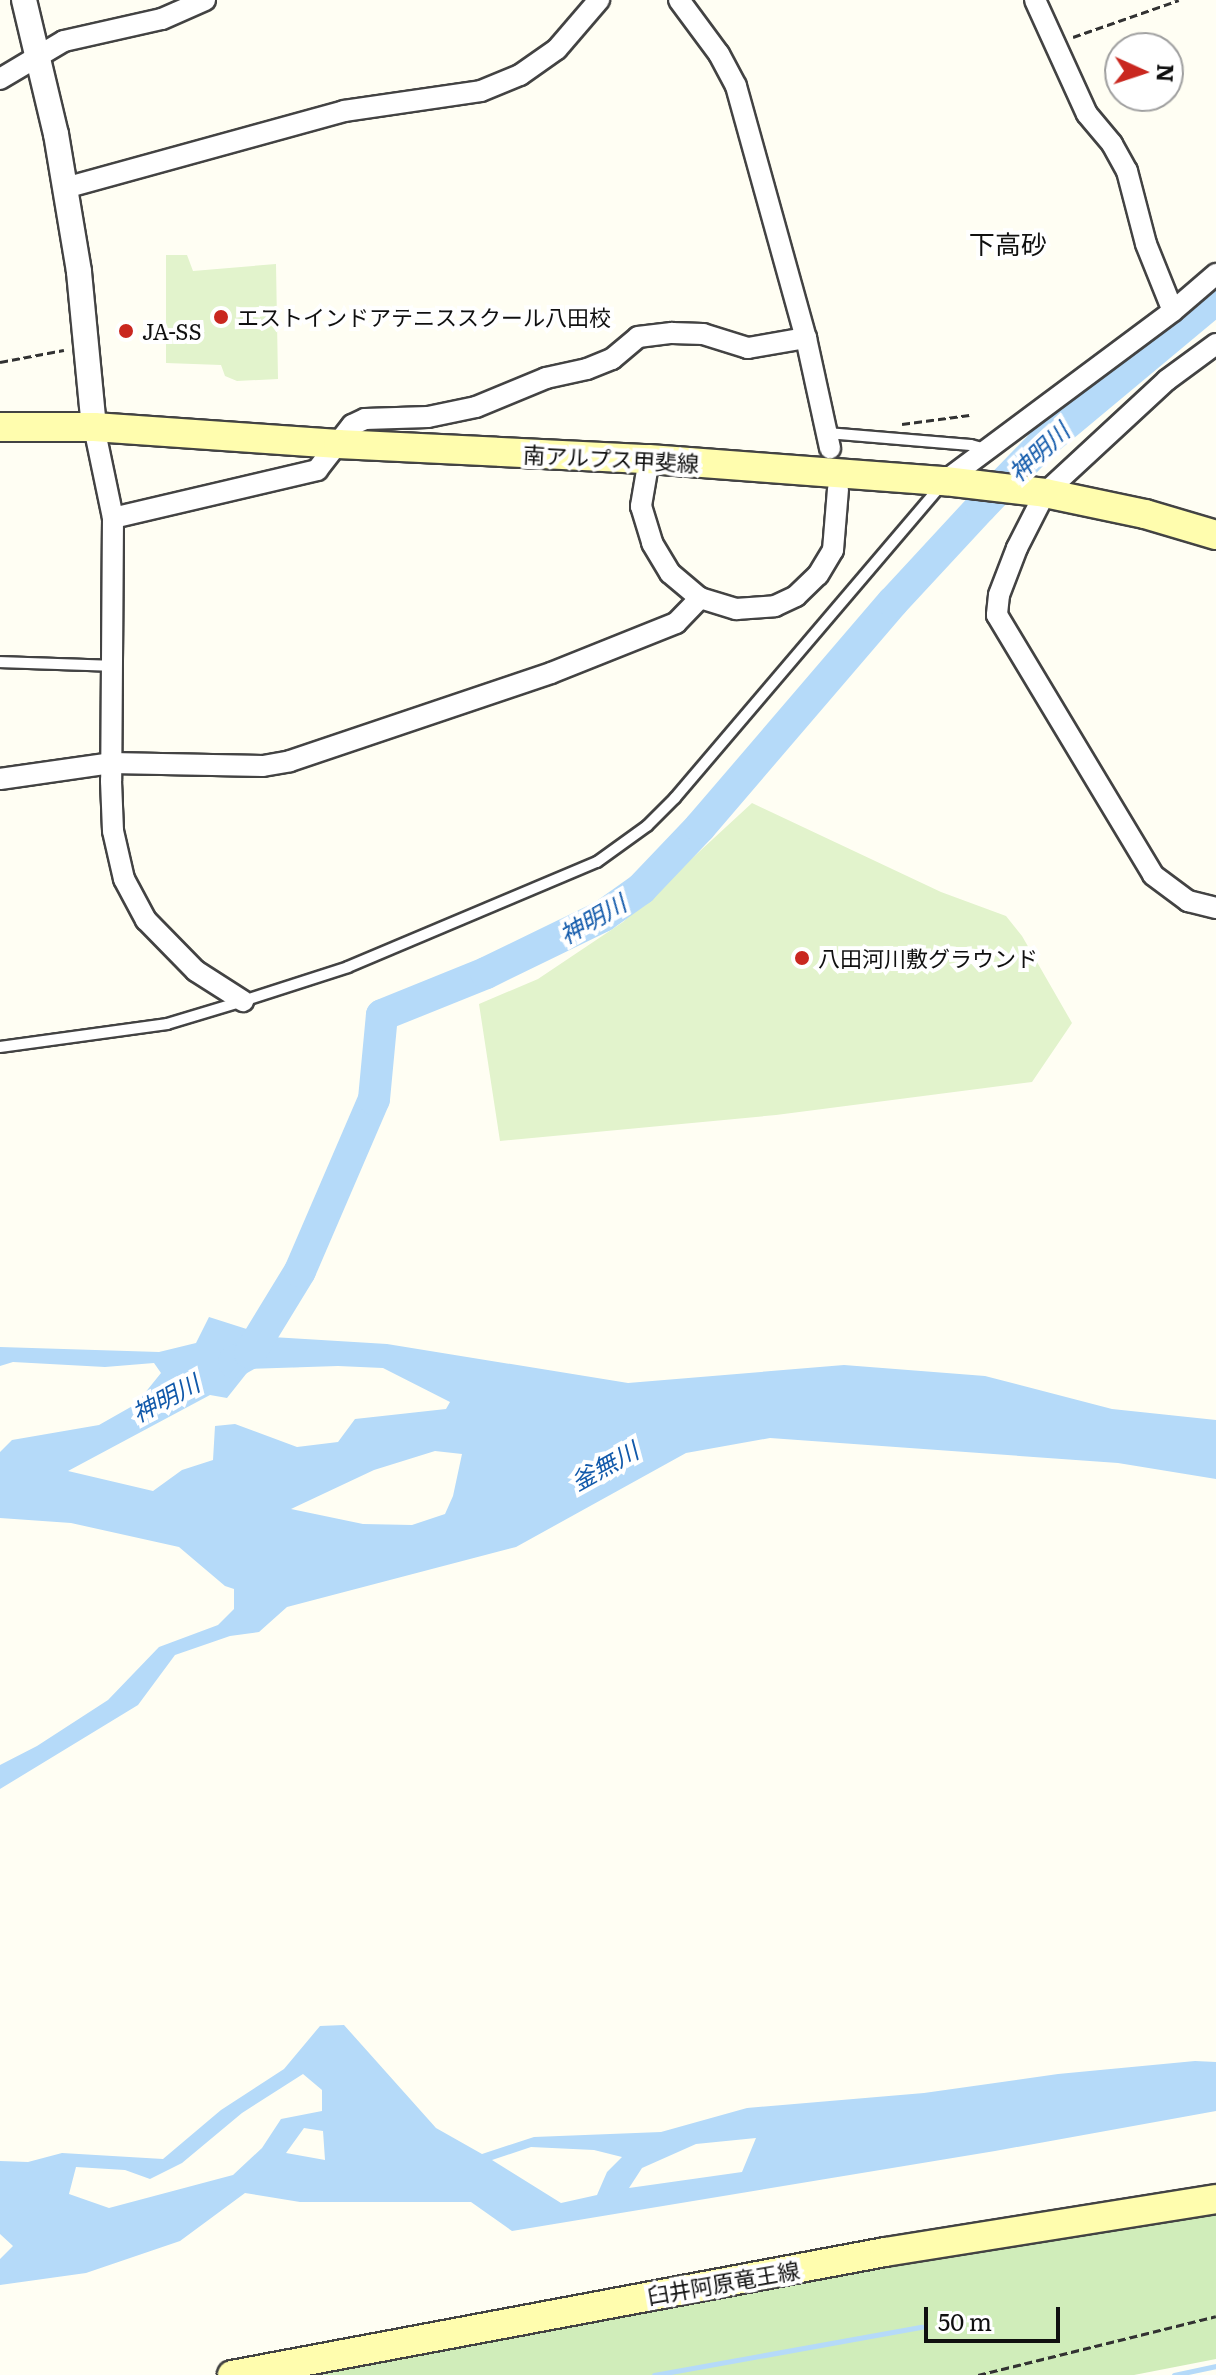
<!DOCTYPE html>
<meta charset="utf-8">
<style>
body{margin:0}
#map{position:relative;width:1216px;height:2375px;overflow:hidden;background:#fffef3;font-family:Literata,"Noto Sans JP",serif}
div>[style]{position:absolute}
.green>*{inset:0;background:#d0edba}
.pitch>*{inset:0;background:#e2f3cc}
.water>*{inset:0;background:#b5daf9}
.stream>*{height:5px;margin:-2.5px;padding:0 2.5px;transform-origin:2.5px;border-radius:2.5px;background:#b5daf9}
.river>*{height:32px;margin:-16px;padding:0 16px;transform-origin:16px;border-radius:16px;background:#b5daf9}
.path>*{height:3px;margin-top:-1.5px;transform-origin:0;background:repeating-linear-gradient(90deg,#323232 0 8px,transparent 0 12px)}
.roads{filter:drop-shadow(2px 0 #434343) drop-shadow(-2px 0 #434343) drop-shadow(0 2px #434343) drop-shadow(0 -2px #434343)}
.service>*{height:10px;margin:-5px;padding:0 5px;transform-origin:5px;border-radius:5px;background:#fff}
.minor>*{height:20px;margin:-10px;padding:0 10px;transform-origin:10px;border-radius:10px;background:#fff}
.tertiary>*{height:24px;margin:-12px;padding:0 12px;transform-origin:12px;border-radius:12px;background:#fff}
.secondary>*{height:28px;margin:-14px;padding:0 14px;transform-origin:14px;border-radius:14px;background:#fffdae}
.dots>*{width:22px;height:22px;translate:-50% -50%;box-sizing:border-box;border:4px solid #fff;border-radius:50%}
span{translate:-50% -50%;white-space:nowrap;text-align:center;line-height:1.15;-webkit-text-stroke:8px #fff;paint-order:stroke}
.poi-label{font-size:22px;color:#101010}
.left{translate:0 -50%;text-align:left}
.street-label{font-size:22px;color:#101010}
.water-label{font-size:24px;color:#1159aa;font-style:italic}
.quarter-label{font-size:26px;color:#101010}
.north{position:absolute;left:1104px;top:32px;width:80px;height:80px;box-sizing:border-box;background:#fff;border:2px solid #9f9f9f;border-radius:50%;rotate:93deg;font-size:22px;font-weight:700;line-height:32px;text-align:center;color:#101010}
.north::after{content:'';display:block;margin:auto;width:28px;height:36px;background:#c9271f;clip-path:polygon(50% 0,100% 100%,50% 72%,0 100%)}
.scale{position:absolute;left:924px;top:2307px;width:136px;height:36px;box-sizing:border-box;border:4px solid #101010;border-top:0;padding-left:10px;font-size:24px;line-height:28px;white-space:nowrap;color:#101010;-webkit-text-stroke:6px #fff;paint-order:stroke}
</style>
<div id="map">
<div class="green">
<i style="clip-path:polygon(1216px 2211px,1216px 2359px,1134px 2375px,288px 2375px,706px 2297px)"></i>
</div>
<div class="pitch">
<i style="clip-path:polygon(166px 255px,187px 255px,193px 271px,276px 264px,278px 379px,237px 381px,225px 376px,221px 365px,166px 363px)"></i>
<i style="clip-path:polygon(752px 803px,941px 892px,1006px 916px,1022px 936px,1072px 1023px,1032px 1082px,776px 1115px,500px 1141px,479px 1004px,538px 979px,623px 922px)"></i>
</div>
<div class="water">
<i style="clip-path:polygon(evenodd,209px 1317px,272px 1337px,387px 1344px,628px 1383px,844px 1365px,985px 1376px,1112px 1409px,1216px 1420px,1216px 1479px,1118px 1463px,770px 1438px,686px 1453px,516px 1547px,287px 1607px,259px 1632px,230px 1636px,175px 1655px,138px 1705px,0 1789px,0 1765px,37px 1746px,108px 1700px,159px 1647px,218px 1625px,234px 1609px,234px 1589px,225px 1586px,179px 1547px,71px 1523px,0 1518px,0 1452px,12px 1440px,99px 1425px,136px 1404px,161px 1373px,154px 1363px,105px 1367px,13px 1362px,0 1366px,0 1347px,159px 1352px,196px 1343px,209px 1317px,338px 1366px,383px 1368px,450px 1402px,446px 1409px,355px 1419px,338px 1442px,297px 1447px,235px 1424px,215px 1426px,213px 1460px,182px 1470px,153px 1491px,68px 1471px,210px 1395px,227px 1398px,250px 1369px,338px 1366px,209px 1317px,435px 1451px,462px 1454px,453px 1496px,445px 1514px,412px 1525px,363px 1524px,291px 1509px,374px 1470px,435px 1451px)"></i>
<i style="clip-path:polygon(evenodd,344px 2025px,436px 2128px,482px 2154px,534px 2137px,661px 2132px,747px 2108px,924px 2093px,1058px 2074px,1195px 2061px,1216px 2062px,1216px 2111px,995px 2151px,512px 2231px,471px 2202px,300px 2202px,245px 2193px,180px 2241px,86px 2273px,0 2285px,0 2259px,13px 2246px,0 2234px,0 2161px,28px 2162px,62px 2153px,163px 2159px,221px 2110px,284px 2069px,320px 2026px,344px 2025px,303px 2074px,322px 2090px,322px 2111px,281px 2119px,262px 2148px,233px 2175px,109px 2208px,69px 2194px,76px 2167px,125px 2170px,150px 2179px,182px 2163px,242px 2113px,303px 2074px,344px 2025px,304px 2128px,323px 2131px,325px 2160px,286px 2153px,304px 2128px,344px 2025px,756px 2138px,742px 2172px,629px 2188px,642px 2168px,696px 2144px,756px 2138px,344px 2025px,531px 2147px,594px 2150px,622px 2157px,607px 2172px,597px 2195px,561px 2203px,492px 2160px,531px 2147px)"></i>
</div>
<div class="stream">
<i style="left:654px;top:2375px;width:272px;rotate:-10.2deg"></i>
<i style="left:1174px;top:2375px;width:43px;rotate:-12.1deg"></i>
</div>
<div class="river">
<i style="left:234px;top:1362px;width:18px;rotate:-29deg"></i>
<i style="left:250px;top:1353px;width:96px;rotate:-58.6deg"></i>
<i style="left:300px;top:1271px;width:187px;rotate:-66.7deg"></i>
<i style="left:374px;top:1099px;width:84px;rotate:-84.6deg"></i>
<i style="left:382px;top:1015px;width:112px;rotate:-22deg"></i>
<i style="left:486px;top:973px;width:130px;rotate:-26deg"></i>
<i style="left:603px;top:916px;width:47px;rotate:-35.4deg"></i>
<i style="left:641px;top:889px;width:86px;rotate:-46.4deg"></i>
<i style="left:700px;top:827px;width:296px;rotate:-49.4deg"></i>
<i style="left:893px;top:602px;width:129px;rotate:-47.2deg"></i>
<i style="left:981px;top:507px;width:88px;rotate:-45.9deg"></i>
<i style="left:1042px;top:444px;width:226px;rotate:-39.8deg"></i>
</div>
<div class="path">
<i style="left:1073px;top:37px;width:112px;rotate:-19.2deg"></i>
<i style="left:0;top:362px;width:65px;rotate:-10.6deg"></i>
<i style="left:902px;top:424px;width:68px;rotate:-7.7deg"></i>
<i style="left:978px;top:2375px;width:245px;rotate:-13.9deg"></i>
</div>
<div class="roads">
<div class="service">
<i style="left:827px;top:433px;width:144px;rotate:4.8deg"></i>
<i style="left:971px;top:445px;width:15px;rotate:16deg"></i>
<i style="left:0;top:662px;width:112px;rotate:2deg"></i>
<i style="left:0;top:1047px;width:169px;rotate:-7.8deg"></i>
<i style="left:167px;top:1024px;width:79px;rotate:-16.8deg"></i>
<i style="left:243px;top:1001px;width:110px;rotate:-17.9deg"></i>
<i style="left:348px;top:967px;width:270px;rotate:-22.9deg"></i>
<i style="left:597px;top:862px;width:62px;rotate:-35.8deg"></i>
<i style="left:647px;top:826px;width:40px;rotate:-45deg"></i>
<i style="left:675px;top:798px;width:410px;rotate:-49.6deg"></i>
</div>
<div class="minor">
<i style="left:679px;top:0;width:67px;rotate:53.5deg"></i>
<i style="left:719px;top:54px;width:36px;rotate:62deg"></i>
<i style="left:736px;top:86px;width:262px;rotate:74.5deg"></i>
<i style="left:806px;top:338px;width:113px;rotate:77.7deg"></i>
<i style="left:1035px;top:0;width:125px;rotate:65.5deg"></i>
<i style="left:1087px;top:114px;width:39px;rotate:50deg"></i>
<i style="left:1112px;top:144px;width:31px;rotate:61deg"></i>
<i style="left:1127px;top:171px;width:75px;rotate:75.4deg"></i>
<i style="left:1146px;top:244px;width:72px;rotate:68.1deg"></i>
<i style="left:0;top:79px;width:74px;rotate:-30.7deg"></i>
<i style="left:64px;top:41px;width:100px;rotate:-12.7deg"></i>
<i style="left:162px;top:19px;width:47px;rotate:-23.8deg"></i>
<i style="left:65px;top:188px;width:289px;rotate:-15.4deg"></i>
<i style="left:344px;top:111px;width:138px;rotate:-8.3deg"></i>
<i style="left:481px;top:91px;width:42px;rotate:-22.3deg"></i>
<i style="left:520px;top:75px;width:45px;rotate:-35.1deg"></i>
<i style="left:557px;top:49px;width:65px;rotate:-49.4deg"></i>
<i style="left:1216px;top:344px;width:61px;rotate:143.7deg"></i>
<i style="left:1167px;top:380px;width:166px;rotate:137.2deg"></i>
<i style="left:1045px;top:493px;width:62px;rotate:117deg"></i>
<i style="left:1017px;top:548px;width:50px;rotate:111deg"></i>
<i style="left:999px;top:595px;width:20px;rotate:96deg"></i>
<i style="left:997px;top:615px;width:303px;rotate:59deg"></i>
<i style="left:1153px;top:875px;width:44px;rotate:36.6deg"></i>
<i style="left:1188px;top:901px;width:29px;rotate:14deg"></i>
<i style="left:94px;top:427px;width:93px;rotate:78.2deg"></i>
<i style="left:113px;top:518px;width:263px;rotate:90.4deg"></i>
<i style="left:111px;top:781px;width:50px;rotate:87.7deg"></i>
<i style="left:113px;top:831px;width:49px;rotate:77.1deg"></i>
<i style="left:124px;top:879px;width:47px;rotate:61.8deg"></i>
<i style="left:146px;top:920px;width:71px;rotate:45.6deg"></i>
<i style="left:196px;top:971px;width:56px;rotate:32.6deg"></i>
<i style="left:649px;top:459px;width:48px;rotate:99.7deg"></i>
<i style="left:641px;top:506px;width:39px;rotate:73deg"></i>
<i style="left:652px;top:543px;width:35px;rotate:59deg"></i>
<i style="left:670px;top:573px;width:39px;rotate:40deg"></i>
<i style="left:700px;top:598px;width:38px;rotate:17deg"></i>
<i style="left:736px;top:609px;width:39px;rotate:-4deg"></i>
<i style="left:775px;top:606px;width:23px;rotate:-25deg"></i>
<i style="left:796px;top:596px;width:30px;rotate:-44deg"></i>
<i style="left:818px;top:575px;width:29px;rotate:-59deg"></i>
<i style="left:833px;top:550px;width:61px;rotate:-85.3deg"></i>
<i style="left:945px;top:481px;width:284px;rotate:-36.7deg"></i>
<i style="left:1173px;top:311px;width:57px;rotate:-40.7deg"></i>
<i style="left:113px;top:518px;width:210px;rotate:-13.2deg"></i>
<i style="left:317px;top:470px;width:57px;rotate:-52.1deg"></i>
<i style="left:352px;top:425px;width:14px;rotate:-25deg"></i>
<i style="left:365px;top:419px;width:63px;rotate:-1.8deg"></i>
<i style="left:428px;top:417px;width:49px;rotate:-11.8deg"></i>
<i style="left:476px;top:407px;width:76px;rotate:-22.5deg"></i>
<i style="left:546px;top:378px;width:42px;rotate:-12.4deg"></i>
<i style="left:587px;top:369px;width:27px;rotate:-22deg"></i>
<i style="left:612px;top:359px;width:34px;rotate:-40deg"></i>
<i style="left:638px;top:337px;width:34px;rotate:-7deg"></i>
<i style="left:672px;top:333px;width:31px;rotate:2deg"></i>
<i style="left:703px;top:334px;width:47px;rotate:17.3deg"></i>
<i style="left:748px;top:348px;width:59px;rotate:-9.8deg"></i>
<i style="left:0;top:779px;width:112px;rotate:-8.2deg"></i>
<i style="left:111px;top:763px;width:152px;rotate:1.1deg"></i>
<i style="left:263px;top:766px;width:27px;rotate:-10deg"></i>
<i style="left:290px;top:761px;width:275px;rotate:-18.6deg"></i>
<i style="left:551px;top:673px;width:135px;rotate:-21.8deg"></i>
<i style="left:676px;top:623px;width:35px;rotate:-46deg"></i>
</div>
<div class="tertiary">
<i style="left:24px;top:0;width:138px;rotate:76.6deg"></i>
<i style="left:56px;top:134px;width:140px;rotate:80.5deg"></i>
<i style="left:79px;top:272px;width:156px;rotate:84.5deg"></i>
</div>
<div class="secondary">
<i style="left:0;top:427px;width:94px"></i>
<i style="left:94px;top:427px;width:245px;rotate:4deg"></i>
<i style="left:338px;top:444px;width:311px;rotate:2.8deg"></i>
<i style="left:649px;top:459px;width:297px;rotate:4.3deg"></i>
<i style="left:945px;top:481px;width:101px;rotate:6.8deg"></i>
<i style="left:1045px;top:493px;width:102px;rotate:11.9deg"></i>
<i style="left:1145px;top:514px;width:74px;rotate:16.5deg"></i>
<i style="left:232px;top:2375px;width:664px;rotate:-10.67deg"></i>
<i style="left:885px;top:2252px;width:335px;rotate:-9.1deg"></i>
</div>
</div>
<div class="dots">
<i style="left:221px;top:317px;background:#c9271f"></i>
<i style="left:126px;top:331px;background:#c9271f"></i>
<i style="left:802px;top:958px;background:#c9271f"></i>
</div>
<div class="poi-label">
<span class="left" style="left:237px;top:317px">エストインドアテニススクール八田校</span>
<span class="left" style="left:142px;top:331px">JA-SS</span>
<span class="left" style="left:818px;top:958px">八田河川敷グラウンド</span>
</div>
<div class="street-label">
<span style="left:611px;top:458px;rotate:3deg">南アルプス甲斐線</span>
<span style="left:723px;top:2282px;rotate:-10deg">臼井阿原竜王線</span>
</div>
<div class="water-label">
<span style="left:1038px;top:451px;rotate:-43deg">神明川</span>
<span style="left:592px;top:918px;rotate:-30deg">神明川</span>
<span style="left:165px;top:1397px;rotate:-28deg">神明川</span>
<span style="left:604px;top:1465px;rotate:-29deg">釜無川</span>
</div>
<div class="quarter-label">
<span style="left:1008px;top:243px">下高砂</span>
</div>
<div class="north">N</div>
<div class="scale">50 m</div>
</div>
